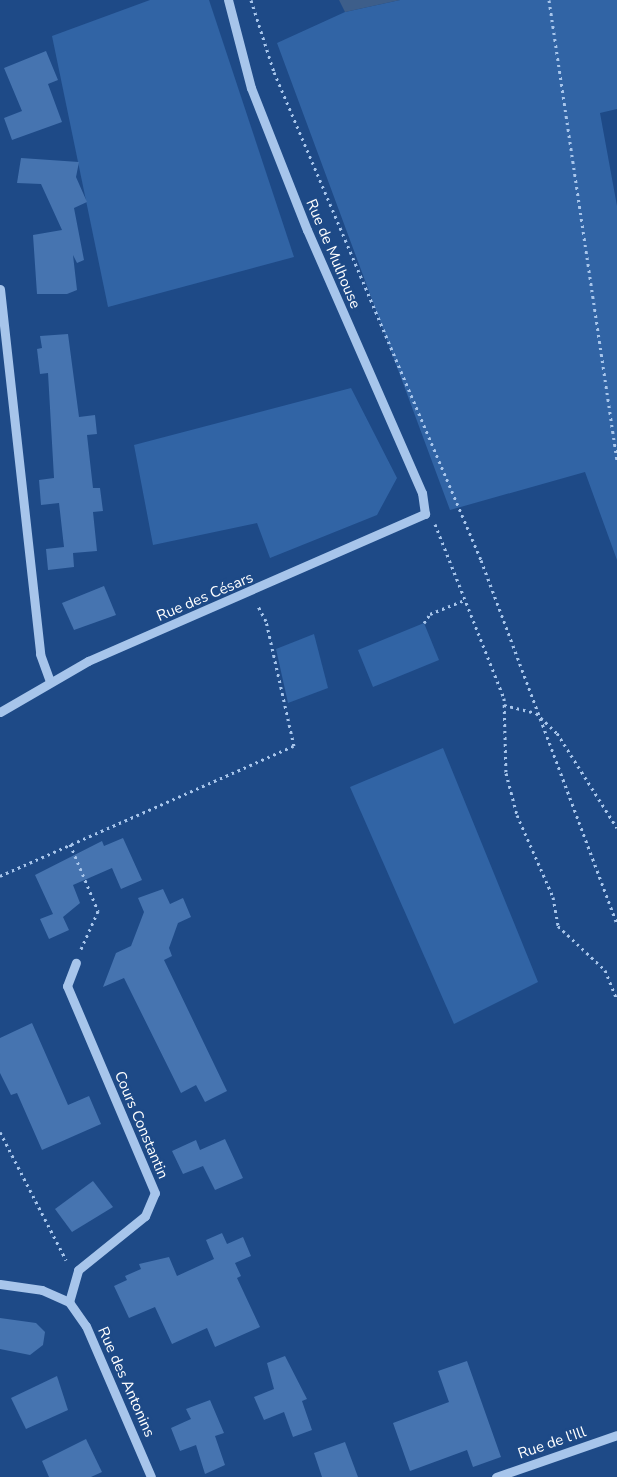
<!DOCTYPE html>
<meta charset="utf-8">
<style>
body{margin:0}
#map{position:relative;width:617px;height:1477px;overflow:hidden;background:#1e4a87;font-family:"Nunito Sans",sans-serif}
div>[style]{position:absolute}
.green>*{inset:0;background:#3164a5}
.water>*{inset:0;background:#3d5e8a}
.building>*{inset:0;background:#4674b0}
.path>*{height:3px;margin-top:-1.5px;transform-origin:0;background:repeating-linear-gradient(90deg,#a7c5eb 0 2.5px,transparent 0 6.5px)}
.minor>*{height:9px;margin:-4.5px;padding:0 4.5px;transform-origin:4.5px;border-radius:4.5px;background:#a7c5eb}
span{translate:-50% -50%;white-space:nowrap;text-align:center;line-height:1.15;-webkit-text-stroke:5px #1e4a87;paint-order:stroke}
.street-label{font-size:15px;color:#fff}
</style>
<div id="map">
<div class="green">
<i style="clip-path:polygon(150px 0,209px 0,294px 257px,108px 307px,52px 36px)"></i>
<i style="clip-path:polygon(400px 0,617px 0,617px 109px,600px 113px,617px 206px,617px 560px,585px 472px,450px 510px,277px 43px,345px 12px)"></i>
<i style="clip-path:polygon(351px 388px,397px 478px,377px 515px,270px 558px,257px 523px,153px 545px,134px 445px)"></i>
<i style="clip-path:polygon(424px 623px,439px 660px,373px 687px,358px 650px)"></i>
<i style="clip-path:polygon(314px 634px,328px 688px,288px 703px,276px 649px)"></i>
<i style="clip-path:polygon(443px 748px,538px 982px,454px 1024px,350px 787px)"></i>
</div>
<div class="water">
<i style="clip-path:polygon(339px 0,400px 0,345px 12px)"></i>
</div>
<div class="building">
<i style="clip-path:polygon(46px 51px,58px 80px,48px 84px,62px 122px,12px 140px,4px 118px,22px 111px,4px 68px)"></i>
<i style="clip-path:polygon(21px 158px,79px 162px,76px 177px,87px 202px,74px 208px,84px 260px,77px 263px,73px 255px,77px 290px,67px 294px,37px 294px,33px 235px,62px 230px,41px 184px,17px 183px)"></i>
<i style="clip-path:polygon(68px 334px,79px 417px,95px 415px,97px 434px,87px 435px,93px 488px,100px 488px,103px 511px,93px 512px,97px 551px,73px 553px,74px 567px,48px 570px,46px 549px,64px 547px,59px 503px,41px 505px,39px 480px,54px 478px,48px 373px,40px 374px,37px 349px,42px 348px,40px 336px)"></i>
<i style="clip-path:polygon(104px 586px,116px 615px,74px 630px,62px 603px)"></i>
<i style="clip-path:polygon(123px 838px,142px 880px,121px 889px,112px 868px,73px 885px,80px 903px,63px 917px,69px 930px,49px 939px,40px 919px,53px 914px,35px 875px,102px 841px,104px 846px)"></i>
<i style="clip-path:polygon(163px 889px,170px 904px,183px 898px,191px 917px,178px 923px,169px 948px,172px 956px,164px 960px,227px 1091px,205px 1102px,196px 1085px,181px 1093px,124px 978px,103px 987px,116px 953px,131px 946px,144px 912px,138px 898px)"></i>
<i style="clip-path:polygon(32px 1023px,68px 1105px,89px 1096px,101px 1124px,42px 1150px,17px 1093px,11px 1095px,0 1073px,0 1038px)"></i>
<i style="clip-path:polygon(225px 1139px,243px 1178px,215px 1190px,203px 1166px,183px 1174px,172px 1151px,196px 1140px,200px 1150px)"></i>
<i style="clip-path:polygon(93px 1181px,113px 1207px,72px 1232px,55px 1209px)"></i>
<i style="clip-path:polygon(222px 1233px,227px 1244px,243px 1237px,251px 1256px,235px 1263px,241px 1276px,237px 1278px,260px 1327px,215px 1347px,207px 1328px,172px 1344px,155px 1307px,129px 1318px,114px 1286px,127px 1280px,125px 1276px,141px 1269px,139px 1264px,169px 1257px,177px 1276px,214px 1259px,206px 1240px)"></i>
<i style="clip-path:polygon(0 1318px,36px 1323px,45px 1332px,43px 1345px,30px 1355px,0 1349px)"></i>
<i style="clip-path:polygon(285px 1356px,307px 1399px,302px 1401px,312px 1430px,293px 1437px,284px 1412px,264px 1420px,254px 1397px,274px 1389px,267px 1363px)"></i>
<i style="clip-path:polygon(467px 1361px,501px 1457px,473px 1467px,467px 1450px,410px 1471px,393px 1423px,449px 1402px,438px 1371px)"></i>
<i style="clip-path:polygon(57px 1376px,68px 1410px,26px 1429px,11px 1398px)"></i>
<i style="clip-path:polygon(210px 1400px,224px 1433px,215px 1436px,225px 1465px,205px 1474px,196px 1445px,180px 1451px,171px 1428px,191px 1419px,186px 1409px)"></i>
<i style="clip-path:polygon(86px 1439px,102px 1472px,91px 1477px,49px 1477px,42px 1461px)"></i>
<i style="clip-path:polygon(345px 1442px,358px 1477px,322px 1477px,314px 1453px)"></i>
</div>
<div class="path">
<i style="left:251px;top:0;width:76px;rotate:72.3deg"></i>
<i style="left:274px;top:72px;width:530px;rotate:67.01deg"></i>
<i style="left:481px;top:560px;width:389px;rotate:69.5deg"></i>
<i style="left:549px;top:0;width:466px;rotate:81.6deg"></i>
<i style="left:435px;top:524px;width:187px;rotate:68.4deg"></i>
<i style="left:504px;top:698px;width:75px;rotate:88.5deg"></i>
<i style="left:506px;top:773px;width:43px;rotate:75.3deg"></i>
<i style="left:517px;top:815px;width:90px;rotate:66.3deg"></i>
<i style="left:553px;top:897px;width:29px;rotate:80deg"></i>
<i style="left:558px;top:926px;width:64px;rotate:43.1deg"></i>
<i style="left:605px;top:970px;width:31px;rotate:68deg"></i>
<i style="left:424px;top:623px;width:11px;rotate:-56deg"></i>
<i style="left:430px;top:614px;width:37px;rotate:-22deg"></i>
<i style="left:504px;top:705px;width:33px;rotate:14deg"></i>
<i style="left:536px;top:713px;width:29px;rotate:44deg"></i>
<i style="left:557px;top:733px;width:112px;rotate:57.7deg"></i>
<i style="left:70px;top:844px;width:73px;rotate:67.3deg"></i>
<i style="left:98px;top:911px;width:42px;rotate:114.1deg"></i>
<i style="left:0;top:876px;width:321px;rotate:-23.9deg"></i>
<i style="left:294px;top:746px;width:128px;rotate:-102.6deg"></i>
<i style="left:266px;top:621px;width:19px;rotate:-118deg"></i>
<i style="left:0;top:1132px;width:144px;rotate:62.7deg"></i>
</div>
<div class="minor">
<i style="left:0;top:289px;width:367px;rotate:83.7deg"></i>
<i style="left:40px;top:654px;width:29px;rotate:70deg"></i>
<i style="left:0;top:712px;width:102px;rotate:-30.1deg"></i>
<i style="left:88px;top:661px;width:368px;rotate:-23.6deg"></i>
<i style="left:425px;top:514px;width:21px;rotate:-98deg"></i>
<i style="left:422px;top:493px;width:287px;rotate:-113.6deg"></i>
<i style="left:307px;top:230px;width:153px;rotate:-111.5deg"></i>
<i style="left:251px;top:88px;width:91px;rotate:-104.6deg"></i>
<i style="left:0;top:1284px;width:42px;rotate:8.1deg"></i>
<i style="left:42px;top:1290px;width:30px;rotate:24deg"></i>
<i style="left:69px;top:1302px;width:33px;rotate:-74deg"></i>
<i style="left:78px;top:1270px;width:86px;rotate:-38.9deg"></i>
<i style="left:145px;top:1216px;width:25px;rotate:-67deg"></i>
<i style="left:155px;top:1193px;width:225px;rotate:-113deg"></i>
<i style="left:67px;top:986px;width:25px;rotate:-69deg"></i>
<i style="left:69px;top:1302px;width:29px;rotate:55deg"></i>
<i style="left:86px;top:1326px;width:164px;rotate:66.7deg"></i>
<i style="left:496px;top:1477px;width:128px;rotate:-19.1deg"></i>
</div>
<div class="street-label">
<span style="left:333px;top:254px;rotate:67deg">Rue de Mulhouse</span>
<span style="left:205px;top:597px;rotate:-23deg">Rue des Césars</span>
<span style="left:141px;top:1125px;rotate:67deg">Cours Constantin</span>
<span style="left:126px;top:1382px;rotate:66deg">Rue des Antonins</span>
<span style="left:552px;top:1443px;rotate:-19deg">Rue de l'Ill</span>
</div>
</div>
